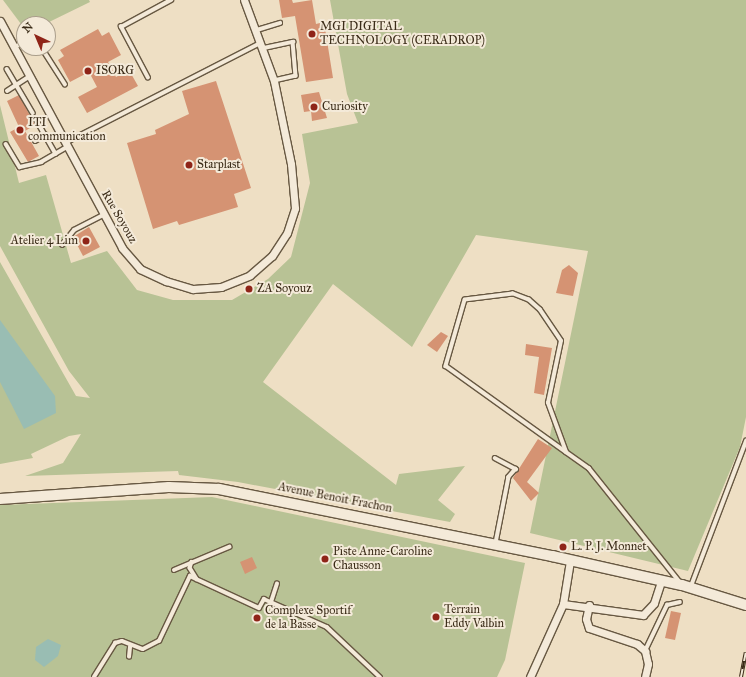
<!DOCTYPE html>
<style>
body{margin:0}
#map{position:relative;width:746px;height:677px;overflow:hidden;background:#eedfc4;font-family:"IM FELL Great Primer",serif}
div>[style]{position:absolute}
.green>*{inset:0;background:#b8c295}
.water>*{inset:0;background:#99bdb3}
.building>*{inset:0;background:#d59373}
.roads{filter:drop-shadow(1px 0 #675842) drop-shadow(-1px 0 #675842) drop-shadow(0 1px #675842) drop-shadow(0 -1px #675842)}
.service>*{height:3.5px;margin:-1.75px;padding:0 1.75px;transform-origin:1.75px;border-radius:1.75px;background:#f4ead9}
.minor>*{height:7px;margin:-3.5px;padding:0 3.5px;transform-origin:3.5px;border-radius:3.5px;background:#f4ead9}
.secondary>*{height:10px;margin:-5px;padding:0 5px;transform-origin:5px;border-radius:5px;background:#f4ead9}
.rail>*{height:4px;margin-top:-2px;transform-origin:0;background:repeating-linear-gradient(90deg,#f4ead9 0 8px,#3a2b17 0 16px);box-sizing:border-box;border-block:1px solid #3a2b17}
.dots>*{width:11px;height:11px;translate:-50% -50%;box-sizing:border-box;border:2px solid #f4ead9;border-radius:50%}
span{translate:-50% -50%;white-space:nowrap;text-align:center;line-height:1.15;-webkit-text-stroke:4px #f4ead9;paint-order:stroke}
.poi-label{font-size:12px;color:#3a2b17}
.left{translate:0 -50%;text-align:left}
.right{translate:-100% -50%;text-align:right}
.street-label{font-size:12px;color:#3a2b17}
.north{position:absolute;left:16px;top:16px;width:40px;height:40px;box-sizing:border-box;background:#f4ead9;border:1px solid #aa9e8b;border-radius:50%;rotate:316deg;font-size:11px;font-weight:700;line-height:16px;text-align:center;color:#3a2b17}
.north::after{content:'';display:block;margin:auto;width:14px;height:18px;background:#8f2418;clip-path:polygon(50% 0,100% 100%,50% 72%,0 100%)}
</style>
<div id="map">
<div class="green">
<i style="clip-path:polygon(3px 0,89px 0,90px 2px,45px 24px,24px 24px,24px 28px)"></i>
<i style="clip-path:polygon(330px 0,746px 0,746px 417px,740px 447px,688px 571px,530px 533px,588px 251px,476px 235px,412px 347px,333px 284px,263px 382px,396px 485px,399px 474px,465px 466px,438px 500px,455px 514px,450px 522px,238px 482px,179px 475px,178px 471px,25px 476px,63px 463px,81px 434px,69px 436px,31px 454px,33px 458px,0 464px,0 262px,76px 396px,90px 398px,69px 371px,0 246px,0 105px,19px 183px,46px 175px,71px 263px,107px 251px,137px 290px,173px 300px,232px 300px,268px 279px,291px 257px,310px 183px,302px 134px,358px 123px,347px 94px)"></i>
<i style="clip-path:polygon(212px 497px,525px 563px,505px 660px,497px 677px,0 677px,0 505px)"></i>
</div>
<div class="water">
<i style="clip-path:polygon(0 320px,55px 396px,56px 413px,24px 429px,0 382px)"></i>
<i style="clip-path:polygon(48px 639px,61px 645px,58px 656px,44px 667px,35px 660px,36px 647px)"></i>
</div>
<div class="building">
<i style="clip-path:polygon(279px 0,292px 0,293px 3px,312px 0,316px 24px,324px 22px,333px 78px,306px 82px,295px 16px,282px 18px)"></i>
<i style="clip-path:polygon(98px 29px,102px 36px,109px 32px,121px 55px,108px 62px,116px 77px,129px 70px,138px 86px,87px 113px,78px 97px,97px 87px,89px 72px,70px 82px,58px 60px,64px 56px,60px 50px)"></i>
<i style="clip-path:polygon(216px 81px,251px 188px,234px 194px,238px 207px,179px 225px,177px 221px,153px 229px,127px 143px,156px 134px,155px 130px,189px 114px,182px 91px)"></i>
<i style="clip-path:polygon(319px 92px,327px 118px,312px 121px,311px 111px,304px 112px,301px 95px)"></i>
<i style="clip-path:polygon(19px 95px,35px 125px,25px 131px,39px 156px,28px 162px,10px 132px,19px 127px,7px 101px)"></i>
<i style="clip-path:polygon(89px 227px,100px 247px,83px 256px,73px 237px)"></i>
<i style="clip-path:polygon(569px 265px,578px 273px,573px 296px,556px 293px,562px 270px)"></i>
<i style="clip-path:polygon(441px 332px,448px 336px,437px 352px,427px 345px)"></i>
<i style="clip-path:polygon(526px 344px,552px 348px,544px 395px,534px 393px,539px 357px,525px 355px)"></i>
<i style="clip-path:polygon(538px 439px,552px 448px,527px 482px,539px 493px,531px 501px,513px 478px)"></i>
<i style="clip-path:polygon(252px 557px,257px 568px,245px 574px,240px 562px)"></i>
<i style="clip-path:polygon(671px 611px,681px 613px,675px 640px,665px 638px)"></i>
</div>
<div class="roads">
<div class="service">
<i style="left:257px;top:30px;width:24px;rotate:-17deg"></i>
<i style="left:14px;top:47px;width:11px;rotate:-22deg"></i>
<i style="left:42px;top:48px;width:43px;rotate:57.4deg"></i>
<i style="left:264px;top:48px;width:30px;rotate:-12deg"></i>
<i style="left:293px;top:42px;width:34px;rotate:85deg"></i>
<i style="left:296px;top:76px;width:23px;rotate:167deg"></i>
<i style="left:7px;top:69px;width:51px;rotate:59.4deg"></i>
<i style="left:148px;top:78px;width:58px;rotate:-117.9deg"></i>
<i style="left:121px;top:27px;width:57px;rotate:-28.4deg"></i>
<i style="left:7px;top:91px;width:27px;rotate:-33deg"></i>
<i style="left:36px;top:119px;width:40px;rotate:60.3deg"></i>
<i style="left:35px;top:141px;width:12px;rotate:-31deg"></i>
<i style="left:65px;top:143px;width:219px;rotate:-27.1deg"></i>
<i style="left:6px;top:144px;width:27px;rotate:59deg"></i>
<i style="left:20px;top:167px;width:22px;rotate:-13deg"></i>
<i style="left:41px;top:162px;width:30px;rotate:-30deg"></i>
<i style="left:62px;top:245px;width:19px;rotate:-51deg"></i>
<i style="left:74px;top:230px;width:34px;rotate:-27deg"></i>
<i style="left:566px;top:452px;width:52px;rotate:-110.2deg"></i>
<i style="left:548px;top:403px;width:63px;rotate:-78.2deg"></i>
<i style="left:561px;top:341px;width:37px;rotate:-124deg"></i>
<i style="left:540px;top:310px;width:15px;rotate:-138deg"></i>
<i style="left:529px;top:300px;width:17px;rotate:-159deg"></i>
<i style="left:513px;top:294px;width:48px;rotate:172.9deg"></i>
<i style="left:465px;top:300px;width:69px;rotate:106.1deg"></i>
<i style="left:446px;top:366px;width:148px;rotate:35.6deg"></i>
<i style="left:566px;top:452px;width:28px;rotate:35deg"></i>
<i style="left:589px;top:468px;width:146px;rotate:51.4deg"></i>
<i style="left:495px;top:458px;width:24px;rotate:28deg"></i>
<i style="left:516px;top:469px;width:11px;rotate:131deg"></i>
<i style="left:509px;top:477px;width:67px;rotate:101.1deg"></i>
<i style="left:192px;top:562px;width:6px;rotate:108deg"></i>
<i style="left:190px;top:568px;width:13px;rotate:58deg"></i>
<i style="left:174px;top:570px;width:60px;rotate:-22.7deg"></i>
<i style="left:691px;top:586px;width:155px;rotate:-69.2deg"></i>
<i style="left:271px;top:602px;width:19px;rotate:-72deg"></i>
<i style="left:645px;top:651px;width:51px;rotate:-64.4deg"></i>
<i style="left:667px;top:605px;width:13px;rotate:-13deg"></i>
<i style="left:129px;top:657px;width:10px;rotate:-84deg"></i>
<i style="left:94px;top:677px;width:40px;rotate:-58deg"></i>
<i style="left:115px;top:643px;width:7px;rotate:-16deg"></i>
<i style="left:122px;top:641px;width:22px;rotate:21deg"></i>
<i style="left:143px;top:649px;width:18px;rotate:-27deg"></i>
<i style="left:159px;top:641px;width:72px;rotate:-64.5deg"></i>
<i style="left:190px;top:576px;width:76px;rotate:24.9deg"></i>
<i style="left:259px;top:608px;width:10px;rotate:-61deg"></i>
<i style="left:264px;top:599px;width:69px;rotate:24deg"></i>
<i style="left:327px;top:627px;width:73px;rotate:43.3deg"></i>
</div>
<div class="minor">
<i style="left:0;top:21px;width:258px;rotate:61.7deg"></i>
<i style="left:122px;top:248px;width:28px;rotate:49deg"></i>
<i style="left:140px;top:269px;width:29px;rotate:25deg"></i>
<i style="left:166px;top:281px;width:28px;rotate:17deg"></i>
<i style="left:193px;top:289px;width:28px;rotate:-4deg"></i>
<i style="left:221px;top:287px;width:31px;rotate:-22deg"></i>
<i style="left:250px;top:275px;width:29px;rotate:-41deg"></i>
<i style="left:272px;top:256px;width:27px;rotate:-57deg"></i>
<i style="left:287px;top:233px;width:26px;rotate:-72deg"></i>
<i style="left:295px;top:208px;width:44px;rotate:-95.2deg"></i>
<i style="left:291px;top:164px;width:85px;rotate:-101.6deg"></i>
<i style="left:274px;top:81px;width:86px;rotate:-110.3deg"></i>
<i style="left:563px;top:604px;width:81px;rotate:7.8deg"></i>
<i style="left:643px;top:615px;width:16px;rotate:-47deg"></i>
<i style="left:654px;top:603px;width:23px;rotate:-72deg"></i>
<i style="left:589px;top:605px;width:14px;rotate:102deg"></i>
<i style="left:586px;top:619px;width:9px;rotate:72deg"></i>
<i style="left:589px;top:628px;width:51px;rotate:18.4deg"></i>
<i style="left:637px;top:644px;width:11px;rotate:41deg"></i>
<i style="left:645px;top:651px;width:13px;rotate:77deg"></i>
<i style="left:648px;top:664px;width:13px;rotate:103deg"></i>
<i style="left:530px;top:677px;width:80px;rotate:-65.7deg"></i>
<i style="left:563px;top:604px;width:44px;rotate:-80.8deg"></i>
</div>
<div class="secondary">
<i style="left:0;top:499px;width:169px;rotate:-4.1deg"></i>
<i style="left:169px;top:487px;width:50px;rotate:2.3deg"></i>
<i style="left:219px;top:489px;width:340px;rotate:11.4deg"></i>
<i style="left:552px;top:556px;width:133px;rotate:12.6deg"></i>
<i style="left:682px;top:585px;width:67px;rotate:17.4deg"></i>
</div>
</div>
<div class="rail">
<i style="left:741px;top:677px;width:25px;rotate:-79deg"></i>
</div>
<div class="dots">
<i style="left:312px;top:34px;background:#8f2418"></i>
<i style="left:88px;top:71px;background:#8f2418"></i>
<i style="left:314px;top:107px;background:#8f2418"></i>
<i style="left:20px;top:130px;background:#8f2418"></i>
<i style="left:189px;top:165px;background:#8f2418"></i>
<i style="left:86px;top:241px;background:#8f2418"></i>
<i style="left:249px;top:289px;background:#8f2418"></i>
<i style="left:563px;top:547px;background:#8f2418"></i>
<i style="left:325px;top:559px;background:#8f2418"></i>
<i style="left:436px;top:617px;background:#8f2418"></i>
<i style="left:257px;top:618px;background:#8f2418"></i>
</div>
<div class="poi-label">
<span class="left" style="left:320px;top:34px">MGI DIGITAL<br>TECHNOLOGY (CERADROP)</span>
<span class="left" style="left:96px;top:71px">ISORG</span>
<span class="left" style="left:322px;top:107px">Curiosity</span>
<span class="left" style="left:28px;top:130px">ITI<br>communication</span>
<span class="left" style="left:197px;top:165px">Starplast</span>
<span class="right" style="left:78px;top:241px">Atelier 4 Lim</span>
<span class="left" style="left:257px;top:289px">ZA Soyouz</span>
<span class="left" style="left:571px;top:547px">L. P. J. Monnet</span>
<span class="left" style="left:333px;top:559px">Piste Anne-Caroline<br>Chausson</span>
<span class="left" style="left:444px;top:617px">Terrain<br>Eddy Valbin</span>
<span class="left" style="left:265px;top:618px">Complexe Sportif<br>de la Basse</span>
</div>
<div class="street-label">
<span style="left:119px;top:217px;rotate:60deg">Rue Soyouz</span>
<span style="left:335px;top:498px;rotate:11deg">Avenue Benoit Frachon</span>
</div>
<div class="north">N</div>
</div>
